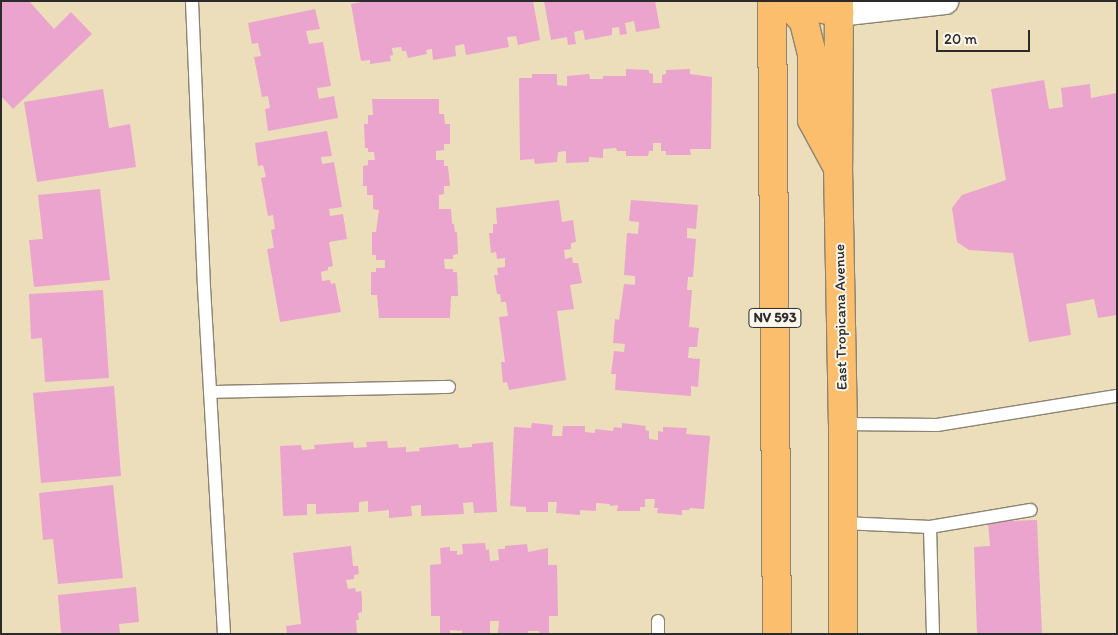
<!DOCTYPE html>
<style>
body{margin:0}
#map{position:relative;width:1118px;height:635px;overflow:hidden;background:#ecdeba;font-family:Itim,sans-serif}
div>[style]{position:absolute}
.building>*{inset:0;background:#eaa4ce}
.roads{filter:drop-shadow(1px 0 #8c8472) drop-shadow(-1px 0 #8c8472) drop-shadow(0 1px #8c8472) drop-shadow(0 -1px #8c8472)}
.lane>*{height:12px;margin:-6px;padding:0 6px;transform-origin:6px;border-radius:6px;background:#fff}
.street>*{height:25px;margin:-12.5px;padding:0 12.5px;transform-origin:12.5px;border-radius:12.5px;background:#fff}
.primary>*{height:28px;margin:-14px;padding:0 14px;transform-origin:14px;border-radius:14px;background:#fabe6d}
span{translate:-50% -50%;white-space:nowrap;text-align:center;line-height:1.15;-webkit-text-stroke:4px #fbf7ec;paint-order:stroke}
.shield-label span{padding:1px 4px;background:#fbf7ec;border:1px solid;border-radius:4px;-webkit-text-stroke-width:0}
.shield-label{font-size:14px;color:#2b2b2b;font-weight:700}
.street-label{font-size:15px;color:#2b2b2b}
.frame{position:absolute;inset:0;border:2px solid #2b2b2b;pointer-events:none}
.scale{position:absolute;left:936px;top:30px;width:94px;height:22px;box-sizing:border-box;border:2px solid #2b2b2b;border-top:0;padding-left:6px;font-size:15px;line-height:18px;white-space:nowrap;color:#2b2b2b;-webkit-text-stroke:4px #fbf7ec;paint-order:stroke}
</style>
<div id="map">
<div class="building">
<i style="clip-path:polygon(1px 1px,29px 1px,54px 29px,71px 12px,92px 34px,13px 109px,1px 96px)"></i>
<i style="clip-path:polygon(368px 1px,533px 1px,540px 40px,518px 45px,516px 36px,507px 37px,509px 47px,466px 55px,464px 44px,455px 46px,456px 56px,433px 60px,432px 49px,426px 50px,427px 54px,408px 58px,406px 51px,402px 51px,401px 47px,392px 48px,393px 55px,390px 56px,391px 61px,370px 64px,370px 60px,361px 61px,351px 4px)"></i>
<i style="clip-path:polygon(544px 1px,655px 1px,660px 28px,636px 32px,634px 21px,625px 23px,627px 34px,620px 35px,619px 27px,612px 28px,612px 35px,585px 40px,583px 30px,574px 32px,576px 44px,568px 45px,567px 37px,551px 40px)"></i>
<i style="clip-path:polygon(315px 9px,320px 29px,306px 31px,309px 44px,323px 42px,331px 86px,317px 88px,319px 99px,334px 96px,338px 118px,268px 131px,265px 109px,270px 108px,268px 96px,262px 97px,254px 57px,261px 56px,258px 43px,252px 44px,248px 23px)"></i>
<i style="clip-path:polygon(626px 69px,649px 70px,649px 73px,653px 74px,653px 83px,662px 83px,662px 75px,666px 74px,666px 70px,690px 69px,690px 74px,712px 77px,711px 149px,690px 149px,691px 155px,666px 155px,666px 151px,661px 151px,661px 143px,653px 143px,653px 151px,649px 151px,648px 156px,626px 156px,626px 151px,617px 151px,616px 148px,603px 149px,603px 158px,589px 157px,589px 162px,566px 163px,566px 151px,558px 152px,557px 162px,535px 164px,534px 159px,520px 160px,519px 78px,532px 78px,532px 74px,557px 74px,557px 85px,567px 86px,567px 76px,589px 74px,590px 79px,603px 79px,603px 76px,626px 76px)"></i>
<i style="clip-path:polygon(1044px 80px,1049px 109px,1063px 107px,1061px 88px,1090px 84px,1091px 98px,1117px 93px,1117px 315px,1098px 318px,1094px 299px,1066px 304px,1071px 335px,1029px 342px,1013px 253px,969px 250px,957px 242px,952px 208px,962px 195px,1006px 180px,991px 89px)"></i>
<i style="clip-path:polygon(103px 89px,109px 128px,130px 124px,136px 167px,37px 182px,24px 102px)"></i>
<i style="clip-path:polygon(372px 99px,439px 99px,439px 114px,444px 114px,445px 124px,450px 124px,450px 144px,444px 144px,444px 150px,436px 151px,436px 160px,444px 160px,444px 166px,448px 166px,450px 186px,444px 186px,444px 194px,439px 195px,439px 209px,451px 209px,452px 224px,454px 224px,455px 232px,457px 232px,458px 254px,453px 255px,453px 259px,444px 259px,445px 269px,453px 269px,453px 272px,457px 272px,458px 296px,451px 296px,450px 318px,379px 318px,377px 295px,371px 295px,371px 272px,376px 272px,376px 268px,385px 268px,385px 260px,376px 260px,376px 255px,372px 255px,372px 232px,376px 232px,379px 210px,373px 209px,373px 195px,367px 195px,367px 186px,363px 186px,363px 166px,368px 165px,368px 160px,375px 160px,374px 152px,368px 152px,368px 148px,365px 148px,364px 124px,368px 124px,368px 115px,373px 115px)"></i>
<i style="clip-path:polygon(327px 131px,332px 156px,321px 157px,322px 164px,334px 162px,342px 207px,329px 209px,330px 216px,343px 214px,347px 239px,329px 242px,333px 266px,328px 267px,328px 270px,321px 272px,322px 281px,330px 280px,331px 284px,335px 283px,341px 312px,280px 322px,267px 249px,274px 248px,271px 230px,275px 229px,273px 215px,268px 216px,261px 178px,266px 177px,263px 165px,258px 166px,255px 143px)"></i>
<i style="clip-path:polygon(100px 189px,110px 280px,34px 287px,29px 240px,43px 239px,38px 195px)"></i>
<i style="clip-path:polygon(559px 200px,562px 222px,573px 220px,576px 242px,571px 243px,571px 249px,564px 250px,565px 259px,572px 257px,573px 263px,578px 263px,582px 283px,570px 285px,574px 309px,557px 311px,566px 380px,509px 390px,507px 382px,503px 383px,501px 362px,505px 362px,499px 317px,508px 316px,506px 302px,501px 302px,500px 294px,497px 294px,494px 275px,498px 275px,497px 268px,505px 267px,505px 258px,497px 259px,496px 252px,491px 253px,489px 233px,493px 233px,493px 224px,497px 224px,496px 208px)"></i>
<i style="clip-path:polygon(631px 200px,698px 205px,696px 229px,687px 228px,687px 238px,696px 239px,693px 277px,688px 277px,687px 290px,692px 290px,689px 327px,699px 328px,697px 347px,689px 347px,688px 358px,700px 359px,698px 387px,691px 386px,691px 396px,615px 390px,616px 374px,611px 374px,614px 351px,624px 352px,625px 344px,613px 343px,615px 319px,619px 320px,624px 284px,635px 285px,635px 276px,624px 275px,627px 233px,638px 234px,639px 222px,629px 221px)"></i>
<i style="clip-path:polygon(103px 290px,109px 378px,45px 382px,42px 338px,31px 339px,29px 294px)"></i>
<i style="clip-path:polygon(114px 386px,121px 476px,41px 483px,33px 393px)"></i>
<i style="clip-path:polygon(532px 423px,553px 425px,552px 436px,562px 436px,563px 426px,585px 426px,585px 432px,595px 433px,595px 429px,613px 431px,614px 427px,622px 428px,622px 423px,646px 426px,645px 430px,649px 431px,649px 439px,658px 440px,658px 431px,663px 432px,663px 427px,687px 428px,686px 434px,710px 436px,704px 509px,690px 508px,689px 510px,682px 510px,682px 515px,657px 513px,658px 508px,654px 508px,655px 499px,645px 499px,645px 507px,640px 507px,640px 511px,617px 511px,618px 505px,610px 506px,610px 504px,596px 503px,596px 511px,580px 510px,580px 515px,556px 513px,557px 502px,548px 502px,548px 512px,526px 512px,526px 507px,510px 506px,514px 427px,531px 428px)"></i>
<i style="clip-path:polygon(387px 441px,388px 448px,406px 447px,406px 452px,420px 451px,419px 448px,458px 444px,459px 448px,472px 447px,472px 444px,493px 442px,497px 512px,474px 513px,473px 502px,463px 503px,464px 514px,421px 516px,421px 505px,411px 506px,412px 516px,389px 518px,389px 510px,368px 512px,368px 501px,359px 502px,359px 512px,316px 514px,316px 504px,307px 504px,307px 515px,283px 516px,280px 446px,301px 445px,302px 450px,315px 449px,314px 445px,353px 442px,354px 448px,367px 447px,366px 442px)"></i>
<i style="clip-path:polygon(113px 485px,123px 578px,58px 584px,53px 539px,43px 540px,39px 493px)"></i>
<i style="clip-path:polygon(1037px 520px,1042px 634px,977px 634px,974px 547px,990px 546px,988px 522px)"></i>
<i style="clip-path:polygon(485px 543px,486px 550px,489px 549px,490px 561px,499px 560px,498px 549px,505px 549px,505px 546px,527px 544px,528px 552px,548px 548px,548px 565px,557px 565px,558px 616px,549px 616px,549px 634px,540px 634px,539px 631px,528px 631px,528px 634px,498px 633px,499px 621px,490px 621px,490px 633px,486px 634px,462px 634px,462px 631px,450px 630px,450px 634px,440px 634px,440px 616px,431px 616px,430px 565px,441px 564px,440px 548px,450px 547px,450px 551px,457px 551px,457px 555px,463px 554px,462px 544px)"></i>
<i style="clip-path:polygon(351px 546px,353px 566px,358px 566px,359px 574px,354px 575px,354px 579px,346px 580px,348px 589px,355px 588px,356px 592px,361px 591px,362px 599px,362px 612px,358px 613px,359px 620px,356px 620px,357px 634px,287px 634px,286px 626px,301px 624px,293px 553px)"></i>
<i style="clip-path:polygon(136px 587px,139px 622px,119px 624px,120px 634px,61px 634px,58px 595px)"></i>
</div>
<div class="roads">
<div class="lane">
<i style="left:192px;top:1px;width:286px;rotate:87.6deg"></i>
<i style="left:204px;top:287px;width:348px;rotate:86.7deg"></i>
<i style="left:210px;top:392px;width:239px;rotate:-1.2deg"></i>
<i style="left:843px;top:424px;width:94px;rotate:0.6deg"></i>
<i style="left:937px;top:425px;width:182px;rotate:-9.2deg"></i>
<i style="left:843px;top:523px;width:87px;rotate:2.6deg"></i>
<i style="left:930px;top:527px;width:107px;rotate:88.4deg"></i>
<i style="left:930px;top:527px;width:102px;rotate:-9.6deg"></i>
<i style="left:658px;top:621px;width:13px;rotate:90deg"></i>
</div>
<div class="street">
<i style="left:839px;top:13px;width:107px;rotate:-6.5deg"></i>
</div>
<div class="primary">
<i style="left:772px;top:1px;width:633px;rotate:89.55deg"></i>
<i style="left:786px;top:1px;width:28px;rotate:49deg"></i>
<i style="left:804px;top:22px;width:32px;rotate:76deg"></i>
<i style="left:812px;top:53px;width:67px;rotate:90deg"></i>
<i style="left:812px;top:120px;width:52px;rotate:61.5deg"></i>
<i style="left:817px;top:1px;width:11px;rotate:49deg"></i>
<i style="left:824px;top:9px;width:16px;rotate:15deg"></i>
<i style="left:839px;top:1px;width:166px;rotate:90.3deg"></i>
<i style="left:838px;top:167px;width:257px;rotate:88.9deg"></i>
<i style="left:843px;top:424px;width:210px;rotate:90deg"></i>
</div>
</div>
<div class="shield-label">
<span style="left:775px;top:318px">NV 593</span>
</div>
<div class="street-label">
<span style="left:841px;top:317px;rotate:-91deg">East Tropicana Avenue</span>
</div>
<div class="frame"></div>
<div class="scale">20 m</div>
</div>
